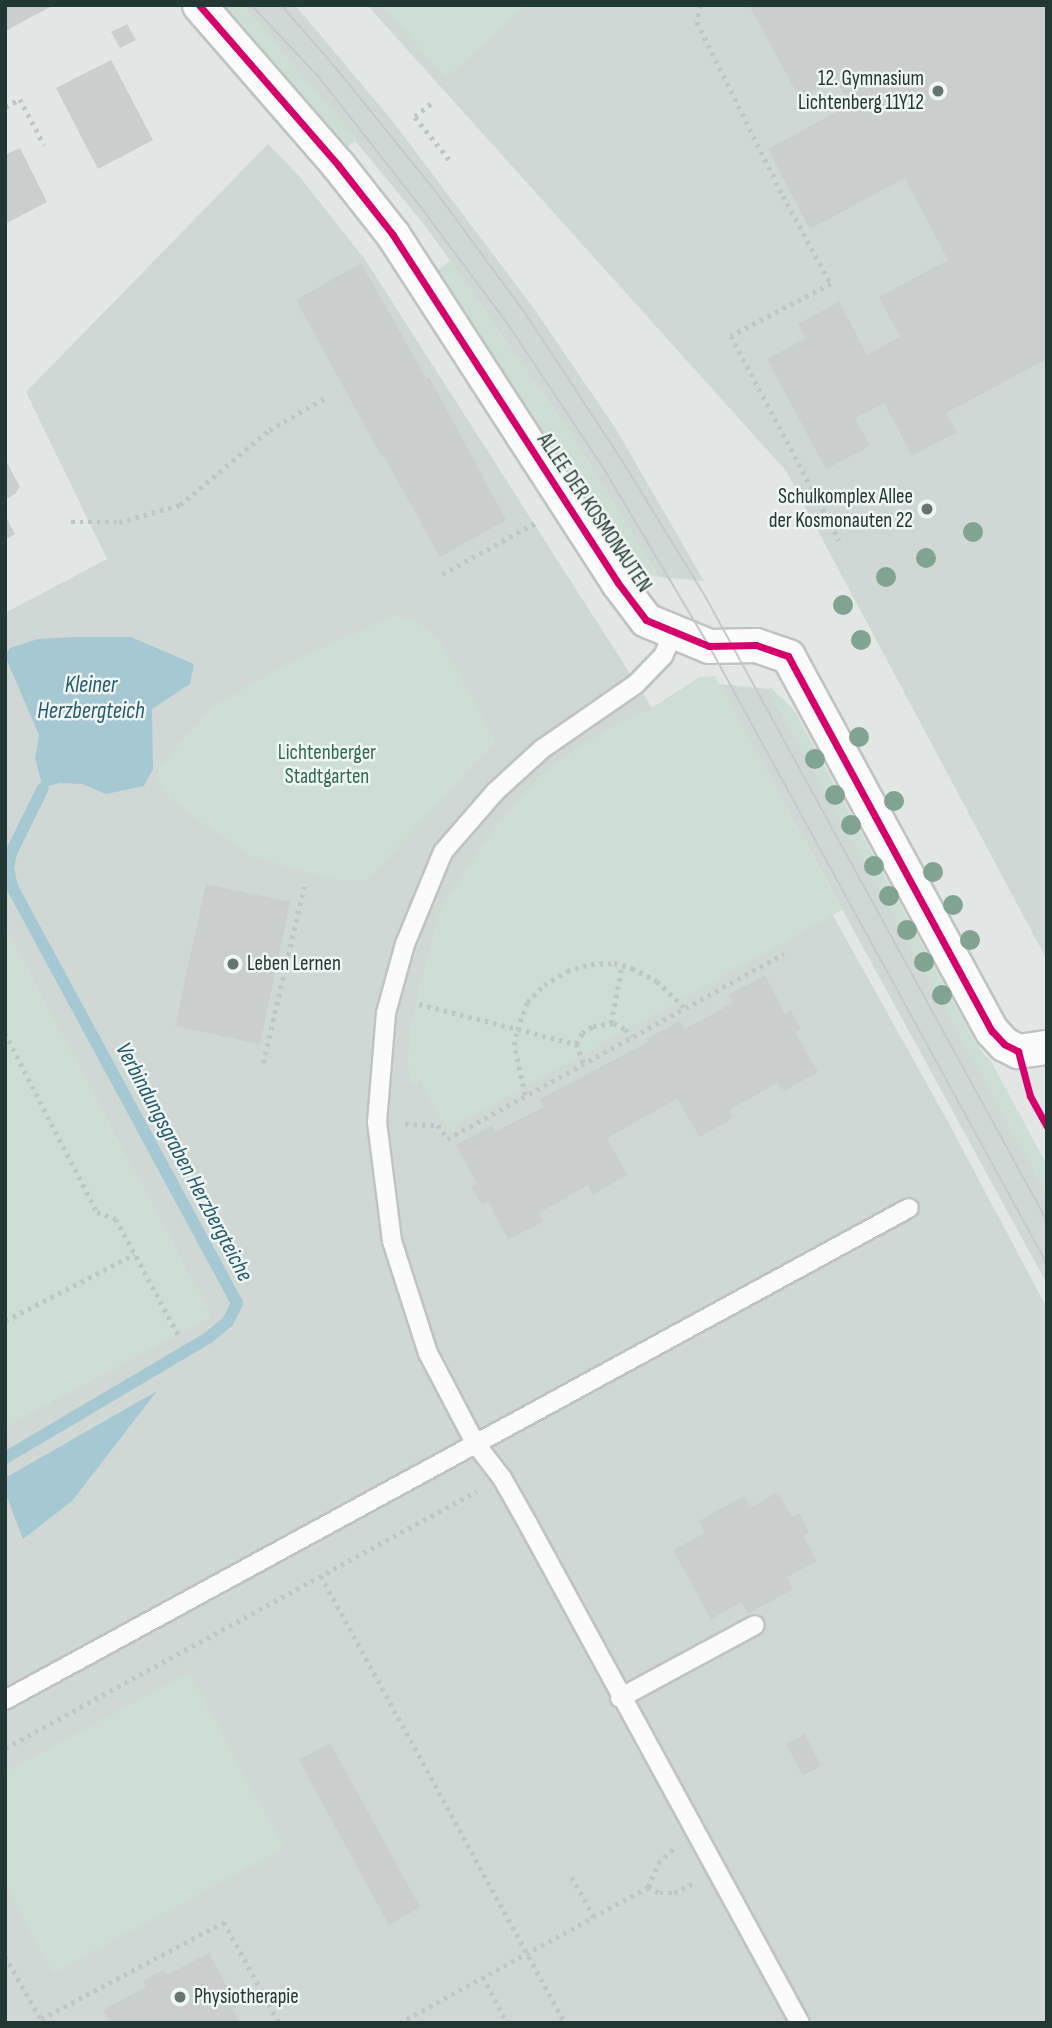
<!DOCTYPE html>
<style>
body{margin:0}
#map{position:relative;width:1052px;height:2028px;overflow:hidden;background:#e2e7e5;font-family:"Sofia Sans Condensed",sans-serif}
div>[style]{position:absolute}
.built>*{inset:0;background:#d0d8d5}
.green>*{inset:0;background:#cddfd4}
.water>*{inset:0;background:#a6c8d2}
.stream>*{height:12px;margin:-6px;padding:0 6px;transform-origin:6px;border-radius:6px;background:#a6c8d2}
.building>*{inset:0;background:#cacecd}
.path>*{height:4.5px;margin-top:-2.25px;transform-origin:0;background:repeating-linear-gradient(90deg,#bfc7c6 0 3.5px,transparent 0 8.5px)}
.roads{filter:drop-shadow(2px 0 #bfc4c2) drop-shadow(-2px 0 #bfc4c2) drop-shadow(0 2px #bfc4c2) drop-shadow(0 -2px #bfc4c2)}
.lane>*{height:18px;margin:-9px;padding:0 9px;transform-origin:9px;border-radius:9px;background:#fbfbfb}
.street>*{height:33px;margin:-16.5px;padding:0 16.5px;transform-origin:16.5px;border-radius:16.5px;background:#fbfbfb}
.tram>*{height:2px;margin:-1px;padding:0 1px;transform-origin:1px;border-radius:1px;background:#c6c9c9}
.cycleway>*{height:7px;margin:-3.5px;padding:0 3.5px;transform-origin:3.5px;border-radius:3.5px;background:#d6006c}
.trees>*{width:20px;height:20px;margin:-10px;border-radius:50%;background:#81a391}
.dots>*{width:19px;height:19px;translate:-50% -50%;box-sizing:border-box;border:4px solid #f0f6f4;border-radius:50%}
span{translate:-50% -50%;white-space:nowrap;text-align:center;line-height:1.15;-webkit-text-stroke:5px #f0f6f4;paint-order:stroke}
.poi-label{font-size:21px;color:#223834}
.right{translate:-100% -50%;text-align:right}
.left{translate:0 -50%;text-align:left}
.street-label{font-size:21px;color:#223834}
.park-label{font-size:21px;color:#316b4d}
.water-label{font-size:23px;color:#235a6e;font-style:italic}
.frame{position:absolute;inset:0;border:7px solid #223834;pointer-events:none}
</style>
<div id="map">
<div class="built">
<i style="clip-path:polygon(243px 5px,295px 5px,391px 119px,535px 310px,616px 429px,704px 581px,659px 577px,570px 433px,427px 228px)"></i>
<i style="clip-path:polygon(367px 5px,1047px 5px,1047px 960px,786px 471px)"></i>
<i style="clip-path:polygon(268px 144px,300px 177px,366px 261px,652px 708px,700px 677px,946px 1118px,1047px 1308px,1047px 2023px,5px 2023px,5px 1426px,211px 1316px,5px 928px,5px 613px,107px 559px,26px 392px)"></i>
<i style="clip-path:polygon(719px 684px,768px 689px,954px 1024px,1047px 1194px,1047px 1284px)"></i>
</div>
<div class="green">
<i style="clip-path:polygon(224px 5px,243px 5px,357px 140px,347px 147px)"></i>
<i style="clip-path:polygon(381px 5px,527px 5px,446px 78px)"></i>
<i style="clip-path:polygon(450px 261px,570px 433px,659px 577px,629px 569px,438px 270px)"></i>
<i style="clip-path:polygon(394px 615px,420px 623px,441px 643px,496px 741px,366px 881px,332px 879px,252px 857px,174px 802px,156px 783px,160px 766px,214px 705px,292px 662px)"></i>
<i style="clip-path:polygon(715px 676px,842px 910px,447px 1130px,421px 1081px,412px 1086px,408px 1064px,410px 1031px,420px 983px,441px 909px,498px 823px,539px 777px,585px 743px,623px 721px,652px 709px,700px 677px)"></i>
<i style="clip-path:polygon(771px 688px,794px 710px,978px 1047px,992px 1063px,1047px 1165px,1047px 1194px,768px 689px)"></i>
<i style="clip-path:polygon(5px 928px,211px 1316px,5px 1426px)"></i>
<i style="clip-path:polygon(189px 1673px,284px 1848px,53px 1973px,5px 1883px,5px 1772px)"></i>
</div>
<div class="water">
<i style="clip-path:polygon(73px 637px,131px 637px,194px 664px,190px 684px,152px 709px,153px 769px,144px 786px,106px 794px,82px 784px,59px 783px,43px 788px,35px 758px,39px 735px,5px 656px,10px 648px,38px 639px)"></i>
<i style="clip-path:polygon(157px 1391px,72px 1501px,23px 1539px,5px 1492px,5px 1478px)"></i>
</div>
<div class="stream">
<i style="left:5px;top:1458px;width:236px;rotate:-30.6deg"></i>
<i style="left:208px;top:1338px;width:26px;rotate:-40deg"></i>
<i style="left:228px;top:1321px;width:20px;rotate:-63deg"></i>
<i style="left:237px;top:1303px;width:473px;rotate:-118.4deg"></i>
<i style="left:12px;top:887px;width:19px;rotate:-102deg"></i>
<i style="left:8px;top:868px;width:15px;rotate:-79deg"></i>
<i style="left:11px;top:853px;width:72px;rotate:-63.8deg"></i>
</div>
<div class="building">
<i style="clip-path:polygon(5px 5px,54px 5px,5px 31px)"></i>
<i style="clip-path:polygon(749px 5px,1047px 5px,1047px 359px,946px 413px,957px 432px,912px 456px,884px 403px,855px 418px,870px 446px,826px 469px,767px 359px,805px 339px,798px 324px,839px 302px,867px 355px,900px 337px,879px 297px,948px 260px,905px 178px,810px 229px,768px 149px,850px 105px,836px 79px,800px 99px)"></i>
<i style="clip-path:polygon(127px 24px,136px 40px,120px 48px,111px 32px)"></i>
<i style="clip-path:polygon(111px 60px,153px 140px,98px 169px,56px 88px)"></i>
<i style="clip-path:polygon(20px 148px,47px 202px,5px 224px,5px 155px)"></i>
<i style="clip-path:polygon(361px 263px,426px 378px,429px 377px,506px 520px,440px 557px,384px 456px,382px 457px,296px 300px)"></i>
<i style="clip-path:polygon(5px 459px,20px 487px,15px 494px,5px 500px)"></i>
<i style="clip-path:polygon(5px 515px,15px 534px,5px 540px)"></i>
<i style="clip-path:polygon(206px 884px,290px 902px,260px 1044px,175px 1026px)"></i>
<i style="clip-path:polygon(765px 975px,785px 1014px,791px 1011px,801px 1029px,795px 1032px,818px 1072px,782px 1092px,777px 1083px,729px 1110px,733px 1118px,700px 1137px,677px 1099px,607px 1138px,627px 1175px,593px 1195px,588px 1185px,539px 1213px,544px 1221px,508px 1240px,488px 1201px,482px 1205px,471px 1186px,477px 1183px,456px 1145px,492px 1125px,495px 1132px,544px 1107px,540px 1099px,648px 1042px,646px 1039px,680px 1021px,685px 1029px,733px 1003px,728px 995px)"></i>
<i style="clip-path:polygon(778px 1492px,792px 1517px,799px 1513px,809px 1532px,803px 1536px,817px 1561px,787px 1577px,793px 1589px,748px 1614px,741px 1602px,711px 1619px,673px 1550px,705px 1533px,699px 1521px,744px 1496px,750px 1508px)"></i>
<i style="clip-path:polygon(805px 1734px,821px 1766px,803px 1776px,786px 1744px)"></i>
<i style="clip-path:polygon(330px 1743px,420px 1907px,389px 1925px,299px 1760px)"></i>
<i style="clip-path:polygon(209px 1953px,238px 2007px,232px 2009px,240px 2023px,111px 2023px,103px 2010px,146px 1987px,143px 1981px,164px 1969px,167px 1975px)"></i>
</div>
<div class="path">
<i style="left:701px;top:5px;width:17px;rotate:103deg"></i>
<i style="left:697px;top:22px;width:194px;rotate:63.7deg"></i>
<i style="left:783px;top:196px;width:100px;rotate:61.4deg"></i>
<i style="left:831px;top:284px;width:113px;rotate:152.5deg"></i>
<i style="left:731px;top:336px;width:231px;rotate:62.1deg"></i>
<i style="left:431px;top:104px;width:21px;rotate:141deg"></i>
<i style="left:415px;top:117px;width:59px;rotate:51.2deg"></i>
<i style="left:5px;top:107px;width:17px;rotate:-28deg"></i>
<i style="left:20px;top:99px;width:52px;rotate:62.4deg"></i>
<i style="left:71px;top:522px;width:48px"></i>
<i style="left:119px;top:522px;width:63px;rotate:-15.6deg"></i>
<i style="left:180px;top:505px;width:116px;rotate:-40.1deg"></i>
<i style="left:269px;top:430px;width:64px;rotate:-29.7deg"></i>
<i style="left:442px;top:574px;width:106px;rotate:-28.7deg"></i>
<i style="left:419px;top:1004px;width:162px;rotate:14.3deg"></i>
<i style="left:611px;top:1023px;width:59px;rotate:-79.3deg"></i>
<i style="left:5px;top:1033px;width:201px;rotate:62.8deg"></i>
<i style="left:97px;top:1212px;width:20px;rotate:20deg"></i>
<i style="left:116px;top:1219px;width:131px;rotate:61.7deg"></i>
<i style="left:263px;top:1063px;width:181px;rotate:-76.9deg"></i>
<i style="left:583px;top:1063px;width:20px;rotate:-110deg"></i>
<i style="left:576px;top:1044px;width:13px;rotate:-61deg"></i>
<i style="left:582px;top:1033px;width:13px;rotate:-32deg"></i>
<i style="left:593px;top:1026px;width:21px;rotate:-8deg"></i>
<i style="left:614px;top:1023px;width:13px;rotate:29deg"></i>
<i style="left:625px;top:1029px;width:10px;rotate:53deg"></i>
<i style="left:525px;top:1095px;width:51px;rotate:-102.4deg"></i>
<i style="left:514px;top:1045px;width:15px;rotate:-79deg"></i>
<i style="left:517px;top:1030px;width:30px;rotate:-70deg"></i>
<i style="left:527px;top:1002px;width:24px;rotate:-45deg"></i>
<i style="left:544px;top:985px;width:27px;rotate:-31deg"></i>
<i style="left:567px;top:971px;width:25px;rotate:-16deg"></i>
<i style="left:591px;top:964px;width:23px;rotate:-2deg"></i>
<i style="left:614px;top:963px;width:19px;rotate:16deg"></i>
<i style="left:632px;top:968px;width:28px;rotate:27deg"></i>
<i style="left:657px;top:981px;width:37px;rotate:44deg"></i>
<i style="left:405px;top:1124px;width:33px;rotate:2deg"></i>
<i style="left:438px;top:1125px;width:17px;rotate:57deg"></i>
<i style="left:447px;top:1139px;width:384px;rotate:-28.8deg"></i>
<i style="left:5px;top:1321px;width:146px;rotate:-27.3deg"></i>
<i style="left:321px;top:1576px;width:509px;rotate:61.37deg"></i>
<i style="left:5px;top:1748px;width:537px;rotate:-28.57deg"></i>
<i style="left:572px;top:1877px;width:46px;rotate:61.2deg"></i>
<i style="left:648px;top:1887px;width:13px;rotate:27deg"></i>
<i style="left:660px;top:1893px;width:14px"></i>
<i style="left:674px;top:1893px;width:20px;rotate:-27deg"></i>
<i style="left:5px;top:1956px;width:77px;rotate:60.4deg"></i>
<i style="left:483px;top:1977px;width:52px;rotate:62.4deg"></i>
<i style="left:41px;top:2019px;width:207px;rotate:-27.9deg"></i>
<i style="left:224px;top:1922px;width:115px;rotate:61.4deg"></i>
<i style="left:399px;top:2023px;width:284px;rotate:-28.6deg"></i>
<i style="left:648px;top:1887px;width:26px;rotate:-67deg"></i>
<i style="left:658px;top:1863px;width:22px;rotate:-43deg"></i>
</div>
<div class="roads">
<div class="lane">
<i style="left:673px;top:633px;width:25px;rotate:113deg"></i>
<i style="left:663px;top:656px;width:39px;rotate:134deg"></i>
<i style="left:636px;top:684px;width:114px;rotate:145.3deg"></i>
<i style="left:542px;top:749px;width:64px;rotate:137.5deg"></i>
<i style="left:495px;top:792px;width:79px;rotate:130.9deg"></i>
<i style="left:443px;top:852px;width:100px;rotate:112.4deg"></i>
<i style="left:405px;top:944px;width:72px;rotate:105.4deg"></i>
<i style="left:386px;top:1013px;width:109px;rotate:94.7deg"></i>
<i style="left:377px;top:1122px;width:120px;rotate:82.8deg"></i>
<i style="left:392px;top:1241px;width:118px;rotate:72.2deg"></i>
<i style="left:428px;top:1353px;width:102px;rotate:62.4deg"></i>
<i style="left:475px;top:1443px;width:44px;rotate:52.4deg"></i>
<i style="left:502px;top:1478px;width:53px;rotate:60.5deg"></i>
<i style="left:528px;top:1524px;width:568px;rotate:61.41deg"></i>
<i style="left:620px;top:1698px;width:153px;rotate:-28.4deg"></i>
<i style="left:5px;top:1700px;width:1029px;rotate:-28.56deg"></i>
</div>
<div class="street">
<i style="left:199px;top:5px;width:212px;rotate:49deg"></i>
<i style="left:338px;top:165px;width:89px;rotate:51.8deg"></i>
<i style="left:393px;top:235px;width:414px;rotate:57.1deg"></i>
<i style="left:618px;top:583px;width:46px;rotate:52.9deg"></i>
<i style="left:646px;top:620px;width:68px;rotate:22.4deg"></i>
<i style="left:709px;top:646px;width:47px;rotate:-1.2deg"></i>
<i style="left:756px;top:645px;width:34px;rotate:19deg"></i>
<i style="left:788px;top:656px;width:427px;rotate:61.5deg"></i>
<i style="left:992px;top:1031px;width:18px;rotate:47deg"></i>
<i style="left:1004px;top:1044px;width:16px;rotate:27deg"></i>
<i style="left:1018px;top:1051px;width:29px;rotate:-8deg"></i>
</div>
</div>
<div class="tram">
<i style="left:251px;top:5px;width:98px;rotate:46.7deg"></i>
<i style="left:318px;top:76px;width:165px;rotate:51.9deg"></i>
<i style="left:420px;top:206px;width:149px;rotate:53.4deg"></i>
<i style="left:509px;top:326px;width:172px;rotate:56.4deg"></i>
<i style="left:604px;top:469px;width:206px;rotate:59.3deg"></i>
<i style="left:709px;top:646px;width:704px;rotate:61.32deg"></i>
<i style="left:281px;top:5px;width:82px;rotate:48.9deg"></i>
<i style="left:335px;top:67px;width:166px;rotate:51.1deg"></i>
<i style="left:439px;top:196px;width:149px;rotate:53.7deg"></i>
<i style="left:527px;top:316px;width:171px;rotate:56.7deg"></i>
<i style="left:621px;top:459px;width:161px;rotate:58.5deg"></i>
<i style="left:705px;top:596px;width:712px;rotate:61.31deg"></i>
</div>
<div class="cycleway">
<i style="left:199px;top:5px;width:212px;rotate:49deg"></i>
<i style="left:338px;top:165px;width:89px;rotate:51.8deg"></i>
<i style="left:393px;top:235px;width:414px;rotate:57.1deg"></i>
<i style="left:618px;top:583px;width:46px;rotate:52.9deg"></i>
<i style="left:646px;top:620px;width:68px;rotate:22.4deg"></i>
<i style="left:709px;top:646px;width:47px;rotate:-1.2deg"></i>
<i style="left:756px;top:645px;width:34px;rotate:19deg"></i>
<i style="left:788px;top:656px;width:427px;rotate:61.5deg"></i>
<i style="left:992px;top:1031px;width:18px;rotate:47deg"></i>
<i style="left:1004px;top:1044px;width:16px;rotate:27deg"></i>
<i style="left:1018px;top:1051px;width:47px;rotate:75.1deg"></i>
<i style="left:1030px;top:1096px;width:35px;rotate:61deg"></i>
</div>
<div class="trees">
<i style="left:973px;top:532px"></i>
<i style="left:926px;top:558px"></i>
<i style="left:886px;top:577px"></i>
<i style="left:843px;top:605px"></i>
<i style="left:861px;top:640px"></i>
<i style="left:859px;top:737px"></i>
<i style="left:815px;top:759px"></i>
<i style="left:835px;top:795px"></i>
<i style="left:894px;top:801px"></i>
<i style="left:851px;top:825px"></i>
<i style="left:874px;top:866px"></i>
<i style="left:933px;top:872px"></i>
<i style="left:889px;top:896px"></i>
<i style="left:953px;top:905px"></i>
<i style="left:907px;top:930px"></i>
<i style="left:970px;top:940px"></i>
<i style="left:924px;top:962px"></i>
<i style="left:942px;top:995px"></i>
</div>
<div class="dots">
<i style="left:938px;top:91px;background:#657572"></i>
<i style="left:927px;top:509px;background:#657572"></i>
<i style="left:233px;top:964px;background:#657572"></i>
<i style="left:180px;top:1997px;background:#657572"></i>
</div>
<div class="poi-label">
<span class="right" style="left:924px;top:91px">12. Gymnasium<br>Lichtenberg 11Y12</span>
<span class="right" style="left:913px;top:509px">Schulkomplex Allee<br>der Kosmonauten 22</span>
<span class="left" style="left:247px;top:964px">Leben Lernen</span>
<span class="left" style="left:194px;top:1997px">Physiotherapie</span>
</div>
<div class="street-label">
<span style="left:594px;top:513px;rotate:56deg">ALLEE DER KOSMONAUTEN</span>
</div>
<div class="park-label">
<span style="left:327px;top:765px">Lichtenberger<br>Stadtgarten</span>
</div>
<div class="water-label">
<span style="left:91px;top:698px">Kleiner<br>Herzbergteich</span>
<span style="left:184px;top:1162px;rotate:62deg">Verbindungsgraben Herzbergteiche</span>
</div>
<div class="frame"></div>
</div>
